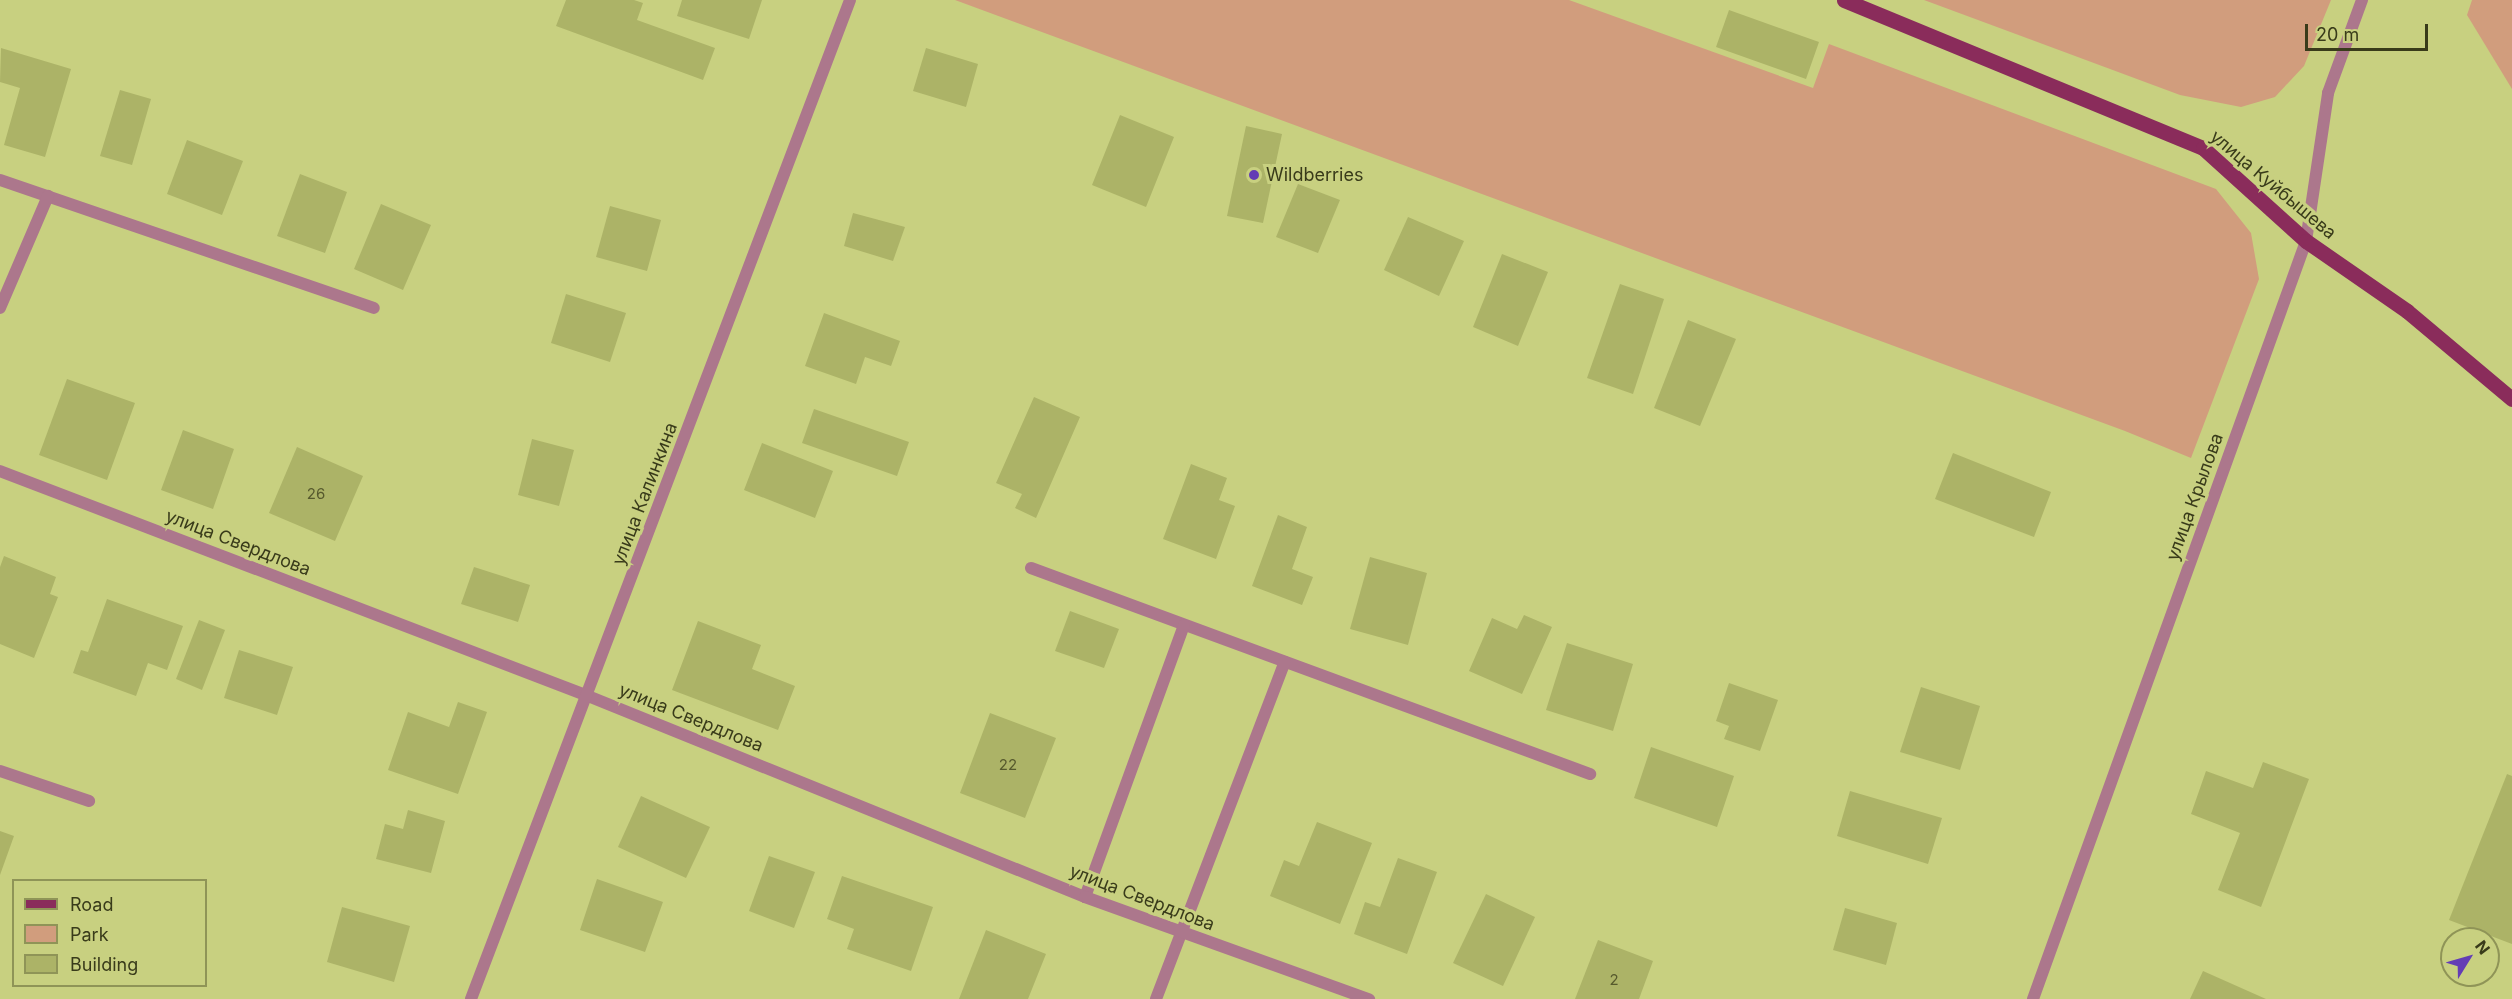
<!DOCTYPE html>
<meta charset="utf-8">
<style>
body{margin:0}
#map{position:relative;width:2512px;height:999px;overflow:hidden;background:#c8d080;font-family:Inter,sans-serif}
div>[style]{position:absolute}
.green>*{inset:0;background:#d19d7d}
.building>*{inset:0;background:#acb367}
.lane>*{height:12px;margin:-6px;padding:0 6px;transform-origin:6px;border-radius:6px;background:#ac778c}
.street>*{height:12px;margin:-6px;padding:0 6px;transform-origin:6px;border-radius:6px;background:#ac778c}
.primary>*{height:15px;margin:-7.5px;padding:0 7.5px;transform-origin:7.5px;border-radius:7.5px;background:#8a2c5b}
.dots>*{width:16px;height:16px;translate:-50% -50%;box-sizing:border-box;border:3px solid #c8d080;border-radius:50%}
span{translate:-50% -50%;white-space:nowrap;text-align:center;line-height:1.15;-webkit-text-stroke:6px #c8d080;paint-order:stroke}
.number-label{font-size:15px;color:#56592d}
.number-label span{-webkit-text-stroke-width:0}
.poi-label{font-size:18px;color:#393b1a}
.left{translate:0 -50%;text-align:left}
.street-label{font-size:18px;color:#393b1a}
.legend{position:absolute;left:12px;top:879px;width:195px;height:108px;box-sizing:border-box;background:#c8d080;border:2px solid #8f9457;margin:0;padding:8px 10px;list-style:none;font-size:18px;color:#393b1a}
.legend li{display:flex;align-items:center;gap:12px;height:30px}
.legend b{width:30px;border:2px solid #8f9457}
.north{position:absolute;left:2440px;top:927px;width:60px;height:60px;box-sizing:border-box;background:#c8d080;border:2px solid #8f9457;border-radius:50%;rotate:53deg;font-size:16px;font-weight:700;line-height:24px;text-align:center;color:#393b1a}
.north::after{content:'';display:block;margin:auto;width:21px;height:27px;background:#643db5;clip-path:polygon(50% 0,100% 100%,50% 72%,0 100%)}
.scale{position:absolute;left:2305px;top:24px;width:123px;height:27px;box-sizing:border-box;border:3px solid #393b1a;border-top:0;padding-left:8px;font-size:18px;line-height:21px;white-space:nowrap;color:#393b1a;-webkit-text-stroke:4px #c8d080;paint-order:stroke}
</style>
<div id="map">
<div class="green">
<i style="clip-path:polygon(955px 0,1569px 0,1813px 88px,1829px 44px,2216px 189px,2251px 233px,2259px 279px,2191px 458px,2125px 431px)"></i>
<i style="clip-path:polygon(1924px 0,2331px 0,2304px 66px,2275px 97px,2241px 107px,2180px 95px)"></i>
<i style="clip-path:polygon(2472px 0,2512px 0,2512px 89px,2467px 15px)"></i>
</div>
<div class="building">
<i style="clip-path:polygon(566px 0,634px 0,643px 3px,637px 20px,715px 48px,703px 80px,556px 26px)"></i>
<i style="clip-path:polygon(682px 0,762px 0,749px 39px,677px 16px)"></i>
<i style="clip-path:polygon(1729px 10px,1819px 42px,1806px 79px,1716px 47px)"></i>
<i style="clip-path:polygon(1px 48px,71px 69px,45px 157px,4px 145px,20px 88px,0 82px)"></i>
<i style="clip-path:polygon(926px 48px,978px 64px,966px 107px,913px 91px)"></i>
<i style="clip-path:polygon(120px 90px,151px 99px,132px 165px,100px 156px)"></i>
<i style="clip-path:polygon(1120px 115px,1174px 137px,1146px 207px,1092px 185px)"></i>
<i style="clip-path:polygon(1246px 126px,1282px 134px,1263px 223px,1227px 216px)"></i>
<i style="clip-path:polygon(187px 140px,243px 161px,222px 215px,167px 194px)"></i>
<i style="clip-path:polygon(300px 174px,347px 192px,325px 253px,277px 236px)"></i>
<i style="clip-path:polygon(1298px 184px,1340px 200px,1318px 253px,1276px 237px)"></i>
<i style="clip-path:polygon(381px 204px,431px 225px,403px 290px,354px 269px)"></i>
<i style="clip-path:polygon(610px 206px,661px 220px,647px 271px,596px 257px)"></i>
<i style="clip-path:polygon(853px 213px,905px 227px,893px 261px,844px 246px)"></i>
<i style="clip-path:polygon(1408px 217px,1464px 241px,1439px 296px,1384px 270px)"></i>
<i style="clip-path:polygon(1502px 254px,1548px 272px,1518px 346px,1473px 327px)"></i>
<i style="clip-path:polygon(1620px 284px,1664px 299px,1633px 394px,1587px 378px)"></i>
<i style="clip-path:polygon(566px 294px,626px 313px,610px 362px,551px 343px)"></i>
<i style="clip-path:polygon(824px 313px,900px 341px,891px 366px,865px 357px,856px 384px,805px 366px)"></i>
<i style="clip-path:polygon(1688px 320px,1736px 339px,1700px 426px,1654px 408px)"></i>
<i style="clip-path:polygon(67px 379px,135px 403px,107px 480px,39px 455px)"></i>
<i style="clip-path:polygon(1034px 397px,1080px 417px,1036px 518px,1015px 508px,1022px 494px,996px 483px)"></i>
<i style="clip-path:polygon(814px 409px,909px 442px,897px 476px,802px 443px)"></i>
<i style="clip-path:polygon(183px 430px,234px 449px,213px 509px,161px 490px)"></i>
<i style="clip-path:polygon(532px 439px,574px 450px,559px 506px,518px 495px)"></i>
<i style="clip-path:polygon(762px 443px,833px 471px,815px 518px,744px 490px)"></i>
<i style="clip-path:polygon(297px 447px,363px 476px,335px 541px,269px 513px)"></i>
<i style="clip-path:polygon(1953px 453px,2051px 492px,2034px 537px,1935px 499px)"></i>
<i style="clip-path:polygon(1191px 464px,1227px 478px,1219px 500px,1235px 506px,1216px 559px,1163px 539px)"></i>
<i style="clip-path:polygon(1278px 515px,1307px 527px,1292px 569px,1313px 577px,1302px 605px,1252px 586px)"></i>
<i style="clip-path:polygon(4px 556px,56px 577px,50px 594px,58px 597px,34px 658px,0 644px,0 567px)"></i>
<i style="clip-path:polygon(1370px 557px,1427px 573px,1408px 645px,1350px 629px)"></i>
<i style="clip-path:polygon(474px 567px,530px 585px,518px 622px,461px 604px)"></i>
<i style="clip-path:polygon(107px 599px,183px 626px,167px 670px,148px 663px,136px 696px,73px 673px,81px 650px,88px 652px)"></i>
<i style="clip-path:polygon(1070px 611px,1119px 629px,1104px 668px,1055px 651px)"></i>
<i style="clip-path:polygon(1524px 615px,1552px 627px,1522px 694px,1469px 671px,1492px 618px,1517px 629px)"></i>
<i style="clip-path:polygon(199px 620px,225px 630px,202px 690px,176px 679px)"></i>
<i style="clip-path:polygon(698px 621px,761px 645px,752px 669px,795px 686px,778px 730px,672px 690px)"></i>
<i style="clip-path:polygon(1567px 643px,1633px 664px,1613px 731px,1546px 710px)"></i>
<i style="clip-path:polygon(239px 650px,293px 667px,277px 715px,224px 698px)"></i>
<i style="clip-path:polygon(1729px 683px,1778px 700px,1760px 751px,1724px 739px,1729px 726px,1716px 721px)"></i>
<i style="clip-path:polygon(1921px 687px,1980px 706px,1960px 770px,1900px 752px)"></i>
<i style="clip-path:polygon(458px 702px,487px 712px,458px 794px,388px 770px,408px 712px,449px 727px)"></i>
<i style="clip-path:polygon(990px 713px,1056px 738px,1025px 818px,960px 793px)"></i>
<i style="clip-path:polygon(1651px 747px,1734px 776px,1717px 827px,1634px 798px)"></i>
<i style="clip-path:polygon(2263px 762px,2309px 779px,2261px 907px,2218px 890px,2240px 833px,2191px 814px,2206px 771px,2253px 788px)"></i>
<i style="clip-path:polygon(2507px 774px,2512px 776px,2512px 944px,2449px 920px)"></i>
<i style="clip-path:polygon(1850px 791px,1942px 818px,1928px 864px,1837px 836px)"></i>
<i style="clip-path:polygon(641px 796px,710px 827px,686px 878px,618px 847px)"></i>
<i style="clip-path:polygon(408px 810px,445px 821px,431px 873px,376px 859px,385px 824px,403px 829px)"></i>
<i style="clip-path:polygon(1317px 822px,1372px 843px,1340px 924px,1270px 896px,1284px 860px,1299px 866px)"></i>
<i style="clip-path:polygon(0 831px,14px 836px,0 875px)"></i>
<i style="clip-path:polygon(769px 856px,815px 872px,794px 928px,749px 911px)"></i>
<i style="clip-path:polygon(1398px 858px,1437px 872px,1407px 954px,1354px 934px,1365px 902px,1380px 907px)"></i>
<i style="clip-path:polygon(842px 876px,933px 907px,911px 971px,847px 949px,854px 929px,827px 919px)"></i>
<i style="clip-path:polygon(597px 879px,663px 902px,645px 952px,580px 930px)"></i>
<i style="clip-path:polygon(1486px 894px,1535px 917px,1503px 986px,1453px 963px)"></i>
<i style="clip-path:polygon(342px 907px,410px 926px,394px 982px,327px 962px)"></i>
<i style="clip-path:polygon(1845px 908px,1897px 923px,1886px 965px,1833px 950px)"></i>
<i style="clip-path:polygon(986px 930px,1046px 954px,1028px 999px,959px 999px)"></i>
<i style="clip-path:polygon(1598px 940px,1653px 961px,1639px 999px,1575px 999px)"></i>
<i style="clip-path:polygon(2203px 971px,2266px 999px,2190px 999px)"></i>
</div>
<div class="lane">
<i style="left:0;top:180px;width:395px;rotate:18.9deg"></i>
<i style="left:0;top:308px;width:122px;rotate:-66.8deg"></i>
<i style="left:1031px;top:568px;width:596px;rotate:20.23deg"></i>
<i style="left:0;top:771px;width:94px;rotate:18.6deg"></i>
<i style="left:1085px;top:897px;width:289px;rotate:-70deg"></i>
<i style="left:1156px;top:999px;width:361px;rotate:-69.1deg"></i>
</div>
<div class="street">
<i style="left:0;top:471px;width:630px;rotate:20.94deg"></i>
<i style="left:588px;top:696px;width:536px;rotate:22.02deg"></i>
<i style="left:1085px;top:897px;width:302px;rotate:19.8deg"></i>
<i style="left:471px;top:999px;width:1068px;rotate:-69.22deg"></i>
<i style="left:2033px;top:999px;width:806px;rotate:-70.19deg"></i>
<i style="left:2306px;top:241px;width:150px;rotate:-81.5deg"></i>
<i style="left:2328px;top:93px;width:99px;rotate:-69.9deg"></i>
</div>
<div class="primary">
<i style="left:1844px;top:0;width:388px;rotate:22.4deg"></i>
<i style="left:2203px;top:148px;width:139px;rotate:42.1deg"></i>
<i style="left:2306px;top:241px;width:123px;rotate:34.7deg"></i>
<i style="left:2407px;top:311px;width:137px;rotate:40deg"></i>
</div>
<div class="dots">
<i style="left:1254px;top:175px;background:#643db5"></i>
</div>
<div class="number-label">
<span style="left:316px;top:494px">26</span>
<span style="left:1008px;top:765px">22</span>
<span style="left:1614px;top:980px">2</span>
</div>
<div class="poi-label">
<span class="left" style="left:1266px;top:175px">Wildberries</span>
</div>
<div class="street-label">
<span style="left:2273px;top:185px;rotate:40deg">улица Куйбышева</span>
<span style="left:645px;top:494px;rotate:-69deg">улица Калинкина</span>
<span style="left:2195px;top:497px;rotate:-70deg">улица Крылова</span>
<span style="left:238px;top:543px;rotate:21deg">улица Свердлова</span>
<span style="left:691px;top:718px;rotate:22deg">улица Свердлова</span>
<span style="left:1142px;top:898px;rotate:21deg">улица Свердлова</span>
</div>
<ul class="legend">
<li><b style="height:8px;background:#8a2c5b"></b>Road</li>
<li><b style="height:16px;background:#d19d7d"></b>Park</li>
<li><b style="height:16px;background:#acb367"></b>Building</li>
</ul>
<div class="north">N</div>
<div class="scale">20 m</div>
</div>
